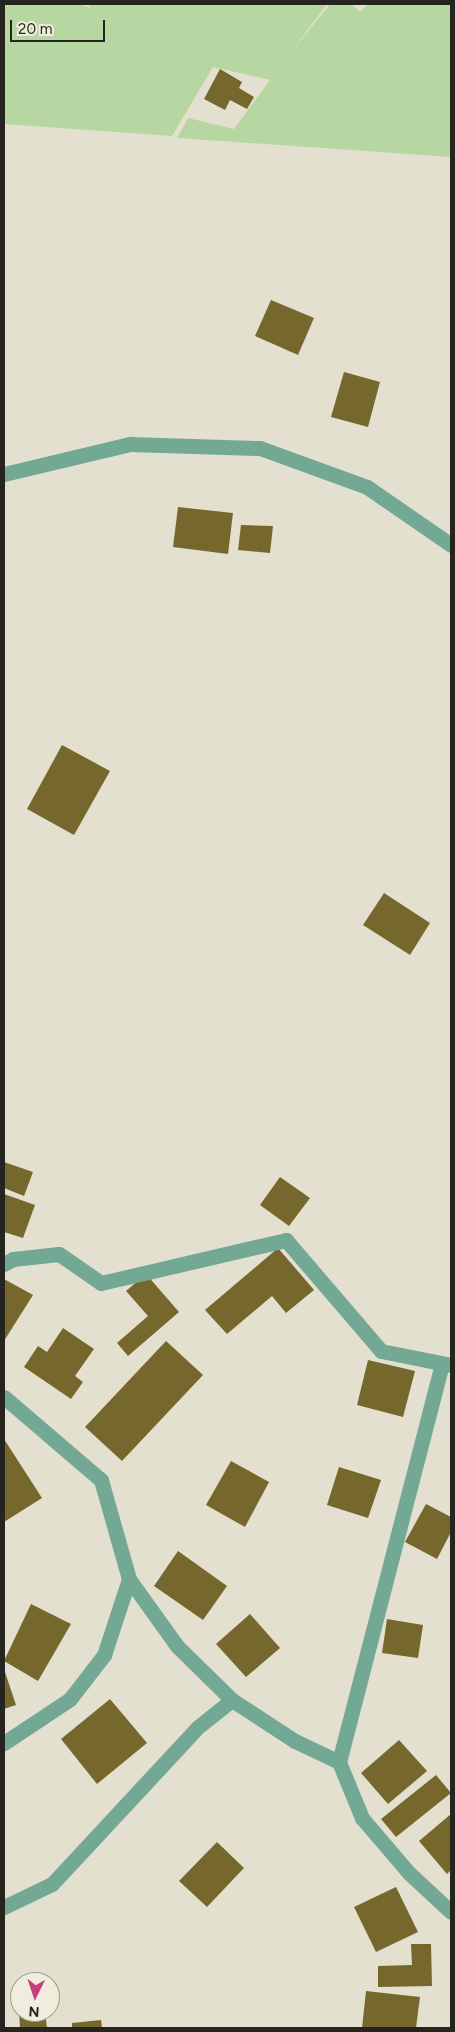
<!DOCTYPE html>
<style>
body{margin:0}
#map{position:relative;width:455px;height:2032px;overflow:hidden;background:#e4e0d0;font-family:Figtree,sans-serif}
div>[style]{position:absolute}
.green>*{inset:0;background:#b7d7a2}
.building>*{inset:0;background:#76682c}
.minor>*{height:15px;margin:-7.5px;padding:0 7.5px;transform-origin:7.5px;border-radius:7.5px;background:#73a894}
span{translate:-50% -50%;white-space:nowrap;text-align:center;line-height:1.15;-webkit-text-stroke:5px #f1eddd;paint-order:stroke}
.frame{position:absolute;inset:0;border:5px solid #25241e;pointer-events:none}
.north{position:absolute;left:10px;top:1972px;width:50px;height:50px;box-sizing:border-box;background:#f1eddd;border:1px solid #9f9d91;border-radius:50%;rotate:184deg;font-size:14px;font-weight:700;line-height:20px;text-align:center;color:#25241e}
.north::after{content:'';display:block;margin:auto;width:18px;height:22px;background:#c64081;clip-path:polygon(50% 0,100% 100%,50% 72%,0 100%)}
.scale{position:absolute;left:10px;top:20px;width:95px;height:22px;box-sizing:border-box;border:2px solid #25241e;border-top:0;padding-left:6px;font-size:15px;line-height:18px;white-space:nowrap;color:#25241e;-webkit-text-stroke:4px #f1eddd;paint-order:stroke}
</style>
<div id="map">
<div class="green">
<i style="clip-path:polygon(4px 4px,81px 4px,89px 8px,91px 4px,327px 4px,292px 51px,330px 4px,351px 4px,360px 12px,368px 4px,451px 4px,451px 157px,177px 138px,188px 118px,234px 129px,270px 80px,213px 67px,172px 136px,4px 124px)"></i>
</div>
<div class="building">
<i style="clip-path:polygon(220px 69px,242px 82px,239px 88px,254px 97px,247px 109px,230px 100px,225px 110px,204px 99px)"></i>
<i style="clip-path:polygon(271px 300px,314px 318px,298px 355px,255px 336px)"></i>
<i style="clip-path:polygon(344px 372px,380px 382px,368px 427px,331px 417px)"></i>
<i style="clip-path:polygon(178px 507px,233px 513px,228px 554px,173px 547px)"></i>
<i style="clip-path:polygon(241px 525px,273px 526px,270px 553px,238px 550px)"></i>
<i style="clip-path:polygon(62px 745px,110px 771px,74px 835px,27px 809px)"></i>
<i style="clip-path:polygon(384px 893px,430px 923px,410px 955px,363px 925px)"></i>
<i style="clip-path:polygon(4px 1162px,33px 1172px,24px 1196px,4px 1188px)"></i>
<i style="clip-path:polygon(280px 1177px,310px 1198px,289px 1226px,260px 1205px)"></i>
<i style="clip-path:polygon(4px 1194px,35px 1205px,23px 1238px,4px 1232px)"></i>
<i style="clip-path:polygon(278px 1248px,314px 1290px,286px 1313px,272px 1296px,227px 1334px,205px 1310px)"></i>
<i style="clip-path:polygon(146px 1274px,179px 1312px,128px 1356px,117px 1343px,148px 1316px,126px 1291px)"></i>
<i style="clip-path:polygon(4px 1279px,33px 1295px,4px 1341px)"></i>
<i style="clip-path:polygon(63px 1328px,94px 1349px,75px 1376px,83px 1382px,71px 1399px,24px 1367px,38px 1346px,47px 1352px)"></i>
<i style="clip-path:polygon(166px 1341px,203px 1375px,122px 1461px,85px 1427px)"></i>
<i style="clip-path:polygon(368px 1360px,415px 1371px,403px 1417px,357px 1405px)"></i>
<i style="clip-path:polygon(4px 1439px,42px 1498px,4px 1522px)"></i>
<i style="clip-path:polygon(231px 1461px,269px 1482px,245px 1527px,206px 1505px)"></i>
<i style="clip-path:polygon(339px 1467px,381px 1480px,368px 1518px,327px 1505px)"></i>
<i style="clip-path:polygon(426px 1504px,451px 1517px,451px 1532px,437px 1559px,405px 1542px)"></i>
<i style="clip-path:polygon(178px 1551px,227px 1586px,203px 1620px,154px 1586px)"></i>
<i style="clip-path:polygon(31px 1604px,71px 1624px,38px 1681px,4px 1661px)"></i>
<i style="clip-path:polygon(250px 1614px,280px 1648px,246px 1677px,216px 1644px)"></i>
<i style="clip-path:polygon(387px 1619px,423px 1625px,418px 1658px,382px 1653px)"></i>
<i style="clip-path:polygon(4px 1669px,16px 1705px,4px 1709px)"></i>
<i style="clip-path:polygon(110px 1699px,147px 1743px,97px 1784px,61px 1739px)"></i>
<i style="clip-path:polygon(399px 1740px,427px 1771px,388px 1804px,361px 1773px)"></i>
<i style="clip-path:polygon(436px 1775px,451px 1793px,396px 1837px,381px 1819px)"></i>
<i style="clip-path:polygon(451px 1814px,451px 1870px,447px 1874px,419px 1841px)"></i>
<i style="clip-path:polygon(217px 1842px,244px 1868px,207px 1907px,179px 1881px)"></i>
<i style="clip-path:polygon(396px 1887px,418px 1932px,376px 1952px,354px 1907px)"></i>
<i style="clip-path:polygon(411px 1944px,431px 1944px,432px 1986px,378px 1987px,378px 1966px,412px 1965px)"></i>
<i style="clip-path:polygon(366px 1991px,420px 1997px,416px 2028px,362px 2028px)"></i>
<i style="clip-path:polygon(19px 2012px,45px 2012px,47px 2028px,20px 2028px)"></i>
<i style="clip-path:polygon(101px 2020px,102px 2028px,72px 2028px,72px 2023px)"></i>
</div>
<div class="minor">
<i style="left:4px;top:474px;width:130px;rotate:-13.4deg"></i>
<i style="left:130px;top:444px;width:130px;rotate:1.8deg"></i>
<i style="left:260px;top:448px;width:114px;rotate:20deg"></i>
<i style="left:367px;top:487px;width:102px;rotate:34.6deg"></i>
<i style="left:4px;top:1264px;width:10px;rotate:-29deg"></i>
<i style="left:13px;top:1259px;width:46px;rotate:-6.2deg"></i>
<i style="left:59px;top:1254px;width:51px;rotate:34.6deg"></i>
<i style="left:101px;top:1283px;width:190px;rotate:-13.1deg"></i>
<i style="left:286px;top:1240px;width:146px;rotate:49.4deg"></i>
<i style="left:381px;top:1351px;width:71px;rotate:11.3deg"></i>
<i style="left:4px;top:1397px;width:128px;rotate:40.6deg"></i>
<i style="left:101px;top:1480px;width:103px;rotate:74.2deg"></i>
<i style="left:129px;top:1579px;width:82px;rotate:54.4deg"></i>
<i style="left:177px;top:1646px;width:77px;rotate:44.5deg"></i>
<i style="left:232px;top:1700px;width:75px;rotate:33.1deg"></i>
<i style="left:295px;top:1741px;width:49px;rotate:25.5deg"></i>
<i style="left:339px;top:1762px;width:61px;rotate:67.7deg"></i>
<i style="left:362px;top:1818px;width:72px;rotate:49.5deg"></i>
<i style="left:409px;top:1873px;width:57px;rotate:42.9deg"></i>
<i style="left:4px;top:1743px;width:79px;rotate:-33.7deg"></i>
<i style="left:70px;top:1699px;width:56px;rotate:-52.3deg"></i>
<i style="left:104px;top:1655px;width:80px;rotate:-71.8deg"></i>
<i style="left:339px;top:1762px;width:411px;rotate:-75.5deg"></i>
<i style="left:4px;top:1907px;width:53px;rotate:-25.6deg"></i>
<i style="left:52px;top:1884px;width:214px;rotate:-47.1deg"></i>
<i style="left:198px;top:1727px;width:43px;rotate:-38.5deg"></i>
</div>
<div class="frame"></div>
<div class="north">N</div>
<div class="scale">20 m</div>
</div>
